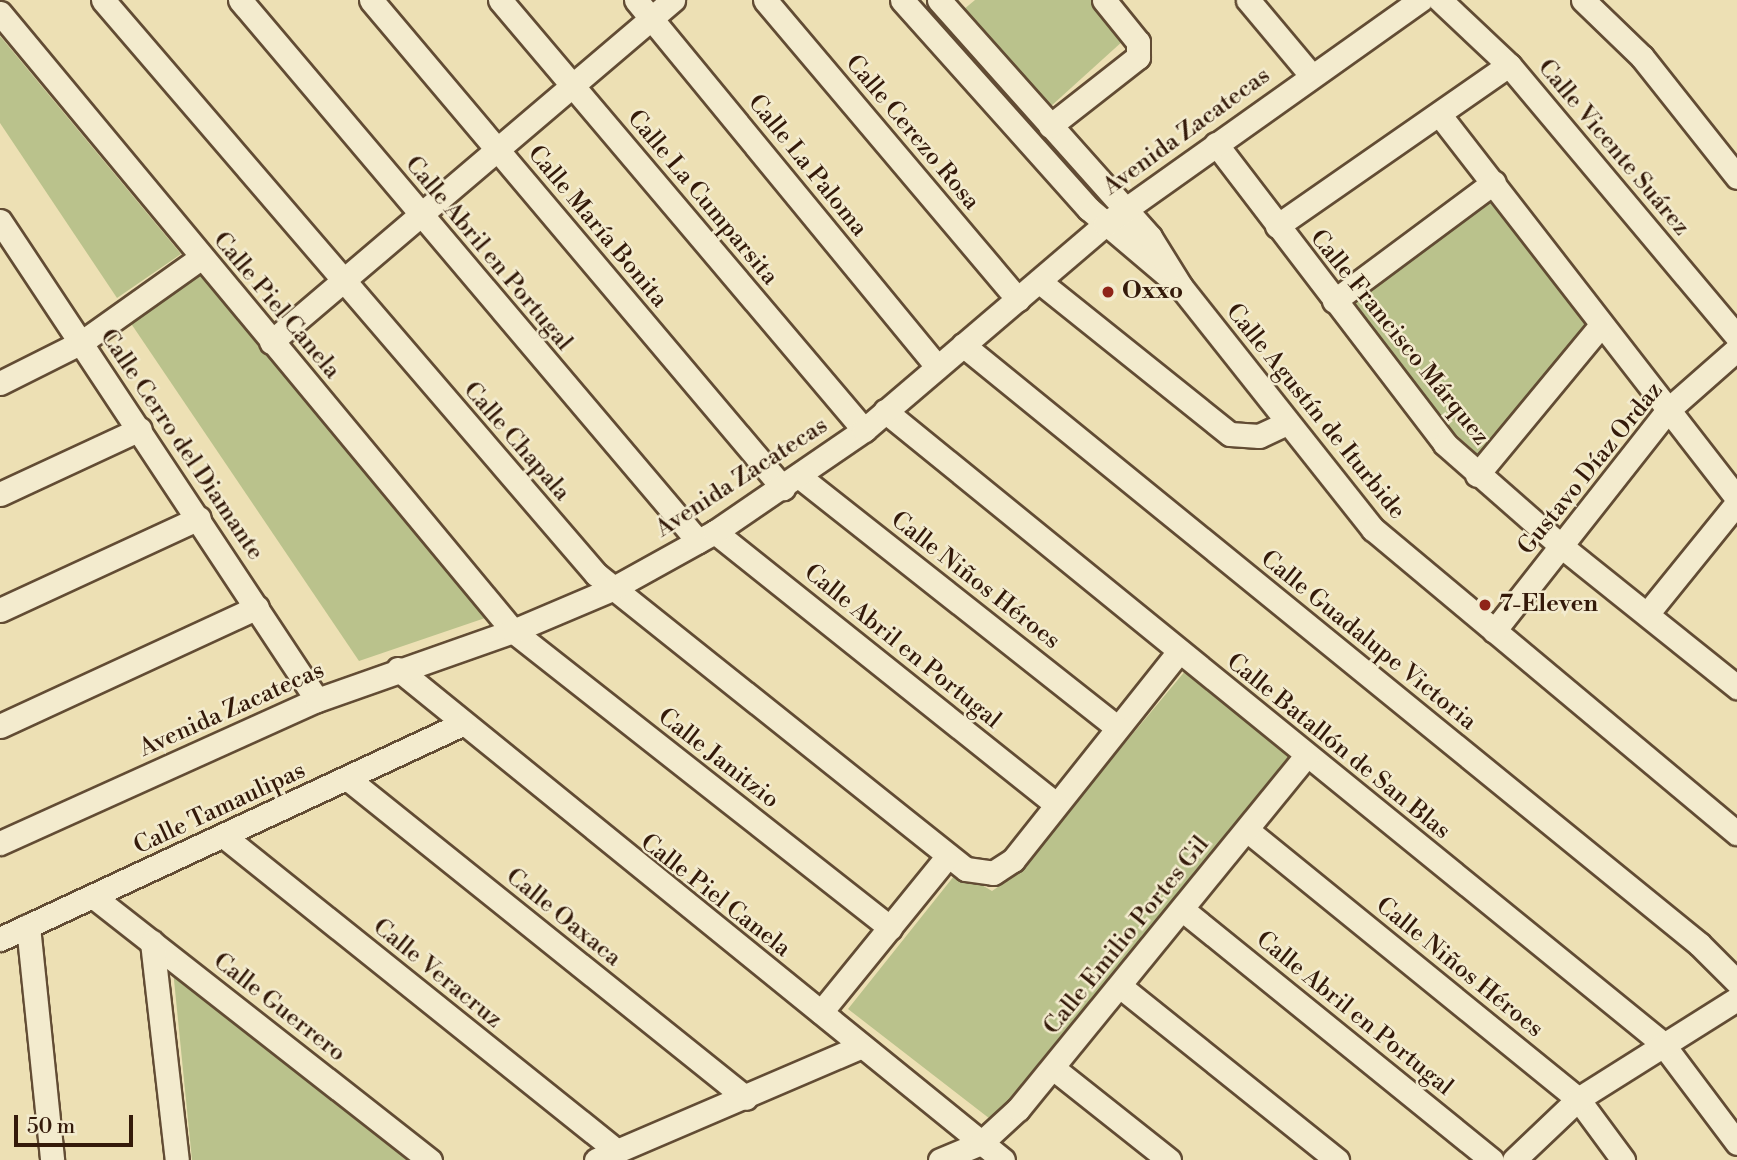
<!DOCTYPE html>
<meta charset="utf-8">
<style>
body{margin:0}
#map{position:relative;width:1737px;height:1160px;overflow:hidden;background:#ede0b4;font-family:"Libre Bodoni",serif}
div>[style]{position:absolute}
.green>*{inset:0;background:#bac28c}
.roads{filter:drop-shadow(2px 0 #624c34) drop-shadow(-2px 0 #624c34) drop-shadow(0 2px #624c34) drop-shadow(0 -2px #624c34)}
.minor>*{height:23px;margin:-11.5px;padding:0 11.5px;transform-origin:11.5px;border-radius:11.5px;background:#f3ebce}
.dots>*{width:19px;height:19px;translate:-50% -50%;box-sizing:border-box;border:4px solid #f3ebce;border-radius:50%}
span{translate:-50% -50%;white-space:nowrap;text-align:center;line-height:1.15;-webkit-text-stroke:5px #f3ebce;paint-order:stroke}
.street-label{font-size:24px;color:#341a0a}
.poi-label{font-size:24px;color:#341a0a;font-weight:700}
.left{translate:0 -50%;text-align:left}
.scale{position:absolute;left:14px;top:1115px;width:119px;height:32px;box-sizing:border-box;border:4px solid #341a0a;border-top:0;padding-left:9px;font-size:21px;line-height:24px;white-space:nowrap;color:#341a0a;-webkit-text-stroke:5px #f3ebce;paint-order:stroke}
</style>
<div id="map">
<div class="green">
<i style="clip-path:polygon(975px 0,1093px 0,1124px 40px,1050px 107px,963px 10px)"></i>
<i style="clip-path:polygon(0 36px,181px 254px,117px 298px,0 123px)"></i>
<i style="clip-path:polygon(1489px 197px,1591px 327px,1483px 459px,1449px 428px,1350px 298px)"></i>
<i style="clip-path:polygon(201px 275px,491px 616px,359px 661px,130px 322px)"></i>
<i style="clip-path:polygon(1186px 670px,1292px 756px,994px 1122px,848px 1009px,958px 871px,992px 891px,1014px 876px)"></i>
<i style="clip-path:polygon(172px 960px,423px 1160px,192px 1160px)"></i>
</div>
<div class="roads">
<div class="minor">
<i style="left:103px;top:0;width:757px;rotate:49.34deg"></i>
<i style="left:596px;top:574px;width:473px;rotate:38.6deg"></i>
<i style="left:966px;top:869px;width:27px;rotate:8deg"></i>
<i style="left:993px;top:873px;width:24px;rotate:-33deg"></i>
<i style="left:1013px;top:860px;width:267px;rotate:-51.5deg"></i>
<i style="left:240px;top:0;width:709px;rotate:49.75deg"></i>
<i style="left:371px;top:0;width:639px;rotate:49.83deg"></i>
<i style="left:500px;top:0;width:563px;rotate:49.75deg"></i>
<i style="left:636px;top:0;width:474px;rotate:50.6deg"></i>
<i style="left:765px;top:0;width:392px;rotate:49.8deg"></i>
<i style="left:902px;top:0;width:280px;rotate:48.2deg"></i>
<i style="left:1089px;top:209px;width:104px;rotate:40.3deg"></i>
<i style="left:939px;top:0;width:317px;rotate:48.3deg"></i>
<i style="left:1150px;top:237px;width:59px;rotate:58.2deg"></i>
<i style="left:1181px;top:287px;width:309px;rotate:51.6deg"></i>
<i style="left:1373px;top:529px;width:474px;rotate:39.9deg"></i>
<i style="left:1248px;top:0;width:97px;rotate:50deg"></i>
<i style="left:1440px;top:0;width:95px;rotate:43.3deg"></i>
<i style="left:1509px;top:65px;width:355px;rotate:50deg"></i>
<i style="left:1583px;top:0;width:82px;rotate:44deg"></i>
<i style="left:1642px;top:57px;width:153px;rotate:51.6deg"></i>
<i style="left:0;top:13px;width:803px;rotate:50.3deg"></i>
<i style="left:513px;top:631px;width:480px;rotate:38.2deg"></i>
<i style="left:1439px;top:114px;width:486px;rotate:52.2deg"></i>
<i style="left:1050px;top:126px;width:112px;rotate:-38.1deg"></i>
<i style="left:1138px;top:57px;width:15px;rotate:-90deg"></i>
<i style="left:1138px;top:42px;width:54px;rotate:-129deg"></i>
<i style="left:1216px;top:144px;width:377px;rotate:52.6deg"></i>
<i style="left:1445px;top:444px;width:154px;rotate:41.3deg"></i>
<i style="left:1561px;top:546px;width:226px;rotate:38.7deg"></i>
<i style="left:0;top:221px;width:574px;rotate:56.5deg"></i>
<i style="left:1277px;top:226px;width:282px;rotate:-34.8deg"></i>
<i style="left:1040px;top:282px;width:243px;rotate:38.7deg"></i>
<i style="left:1230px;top:434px;width:29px;rotate:4deg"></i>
<i style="left:1259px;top:436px;width:31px;rotate:-25deg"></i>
<i style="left:1334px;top:301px;width:199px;rotate:-36.6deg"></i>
<i style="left:271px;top:342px;width:528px;rotate:-40.39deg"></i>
<i style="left:963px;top:345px;width:949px;rotate:39.14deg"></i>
<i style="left:1699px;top:944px;width:54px;rotate:45deg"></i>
<i style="left:0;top:383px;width:92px;rotate:-26.6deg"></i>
<i style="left:82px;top:342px;width:145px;rotate:-35.4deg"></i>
<i style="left:885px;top:411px;width:1002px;rotate:39.12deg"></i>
<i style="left:1662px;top:1043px;width:125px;rotate:53.1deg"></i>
<i style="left:1477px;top:475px;width:195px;rotate:-50.4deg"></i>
<i style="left:800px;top:477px;width:404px;rotate:38.3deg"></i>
<i style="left:0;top:494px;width:154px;rotate:-24.9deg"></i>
<i style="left:715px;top:532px;width:436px;rotate:38.6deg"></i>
<i style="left:0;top:610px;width:219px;rotate:-24.8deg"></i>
<i style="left:1647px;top:614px;width:143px;rotate:-51deg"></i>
<i style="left:1494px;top:631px;width:283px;rotate:-51.8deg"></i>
<i style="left:1669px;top:409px;width:91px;rotate:-41.4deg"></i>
<i style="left:398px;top:669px;width:779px;rotate:39.06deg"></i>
<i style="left:0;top:726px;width:283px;rotate:-24.8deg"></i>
<i style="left:347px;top:778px;width:511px;rotate:38.73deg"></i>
<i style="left:1247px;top:830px;width:427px;rotate:39.1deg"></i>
<i style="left:1578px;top:1099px;width:76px;rotate:53.6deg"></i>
<i style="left:225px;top:837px;width:502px;rotate:38.7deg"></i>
<i style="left:0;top:843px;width:348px;rotate:-24.3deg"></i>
<i style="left:317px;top:700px;width:208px;rotate:-19.4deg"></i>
<i style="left:513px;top:631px;width:108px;rotate:-23deg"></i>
<i style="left:612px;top:589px;width:118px;rotate:-29deg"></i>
<i style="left:715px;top:532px;width:181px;rotate:-34.4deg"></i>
<i style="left:864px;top:430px;width:317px;rotate:-40.5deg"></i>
<i style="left:1105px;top:224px;width:387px;rotate:-35.4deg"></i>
<i style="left:94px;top:897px;width:427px;rotate:38.1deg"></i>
<i style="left:1183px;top:910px;width:397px;rotate:39deg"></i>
<i style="left:28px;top:926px;width:235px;rotate:84.1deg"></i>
<i style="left:0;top:939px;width:510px;rotate:-24.96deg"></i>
<i style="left:152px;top:942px;width:219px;rotate:83.5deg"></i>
<i style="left:1121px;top:987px;width:277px;rotate:38.7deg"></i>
<i style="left:821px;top:1012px;width:200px;rotate:-50.9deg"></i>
<i style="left:1053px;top:1068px;width:148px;rotate:38.4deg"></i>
<i style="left:596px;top:1160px;width:289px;rotate:-23.2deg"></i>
<i style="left:940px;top:1160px;width:44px;rotate:-22.5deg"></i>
<i style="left:981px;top:1143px;width:50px;rotate:-42.6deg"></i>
<i style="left:1018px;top:1109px;width:456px;rotate:-50.8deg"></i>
<i style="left:1514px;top:1160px;width:88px;rotate:-43.6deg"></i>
<i style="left:1578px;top:1099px;width:188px;rotate:-32.2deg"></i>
</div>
</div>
<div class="dots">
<i style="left:1108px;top:292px;background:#8f2418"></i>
<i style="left:1485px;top:605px;background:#8f2418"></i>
</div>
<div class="street-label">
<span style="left:1187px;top:132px;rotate:-36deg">Avenida Zacatecas</span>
<span style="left:912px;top:133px;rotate:50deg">Calle Cerezo Rosa</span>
<span style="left:1613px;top:148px;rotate:50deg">Calle Vicente Suárez</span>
<span style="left:807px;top:166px;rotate:51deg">Calle La Paloma</span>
<span style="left:702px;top:198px;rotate:50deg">Calle La Cumparsita</span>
<span style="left:597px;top:227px;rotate:50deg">Calle María Bonita</span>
<span style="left:488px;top:254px;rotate:50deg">Calle Abril en Portugal</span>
<span style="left:276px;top:306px;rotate:50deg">Calle Piel Canela</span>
<span style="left:1399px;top:338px;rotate:51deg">Calle Francisco Márquez</span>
<span style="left:1315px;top:412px;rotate:51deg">Calle Agustín de Iturbide</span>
<span style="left:516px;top:442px;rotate:49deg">Calle Chapala</span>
<span style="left:181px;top:445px;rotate:56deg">Calle Cerro del Diamante</span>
<span style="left:1591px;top:469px;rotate:-51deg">Gustavo Díaz Ordaz</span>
<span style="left:742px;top:478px;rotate:-33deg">Avenida Zacatecas</span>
<span style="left:975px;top:581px;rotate:38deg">Calle Niños Héroes</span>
<span style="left:1368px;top:641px;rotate:39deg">Calle Guadalupe Victoria</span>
<span style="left:902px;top:647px;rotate:39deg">Calle Abril en Portugal</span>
<span style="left:232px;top:710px;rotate:-24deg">Avenida Zacatecas</span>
<span style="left:1338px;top:747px;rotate:39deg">Calle Batallón de San Blas</span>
<span style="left:718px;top:759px;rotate:38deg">Calle Janitzio</span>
<span style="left:220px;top:809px;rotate:-25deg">Calle Tamaulipas</span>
<span style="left:715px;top:896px;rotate:38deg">Calle Piel Canela</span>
<span style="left:563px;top:918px;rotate:39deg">Calle Oaxaca</span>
<span style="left:1127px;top:936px;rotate:-51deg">Calle Emilio Portes Gil</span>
<span style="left:1459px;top:968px;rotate:39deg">Calle Niños Héroes</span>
<span style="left:437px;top:974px;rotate:39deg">Calle Veracruz</span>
<span style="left:279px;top:1008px;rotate:38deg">Calle Guerrero</span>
<span style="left:1354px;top:1014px;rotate:39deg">Calle Abril en Portugal</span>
</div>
<div class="poi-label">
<span class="left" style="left:1122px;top:292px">Oxxo</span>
<span class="left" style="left:1499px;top:605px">7-Eleven</span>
</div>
<div class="scale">50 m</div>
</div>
